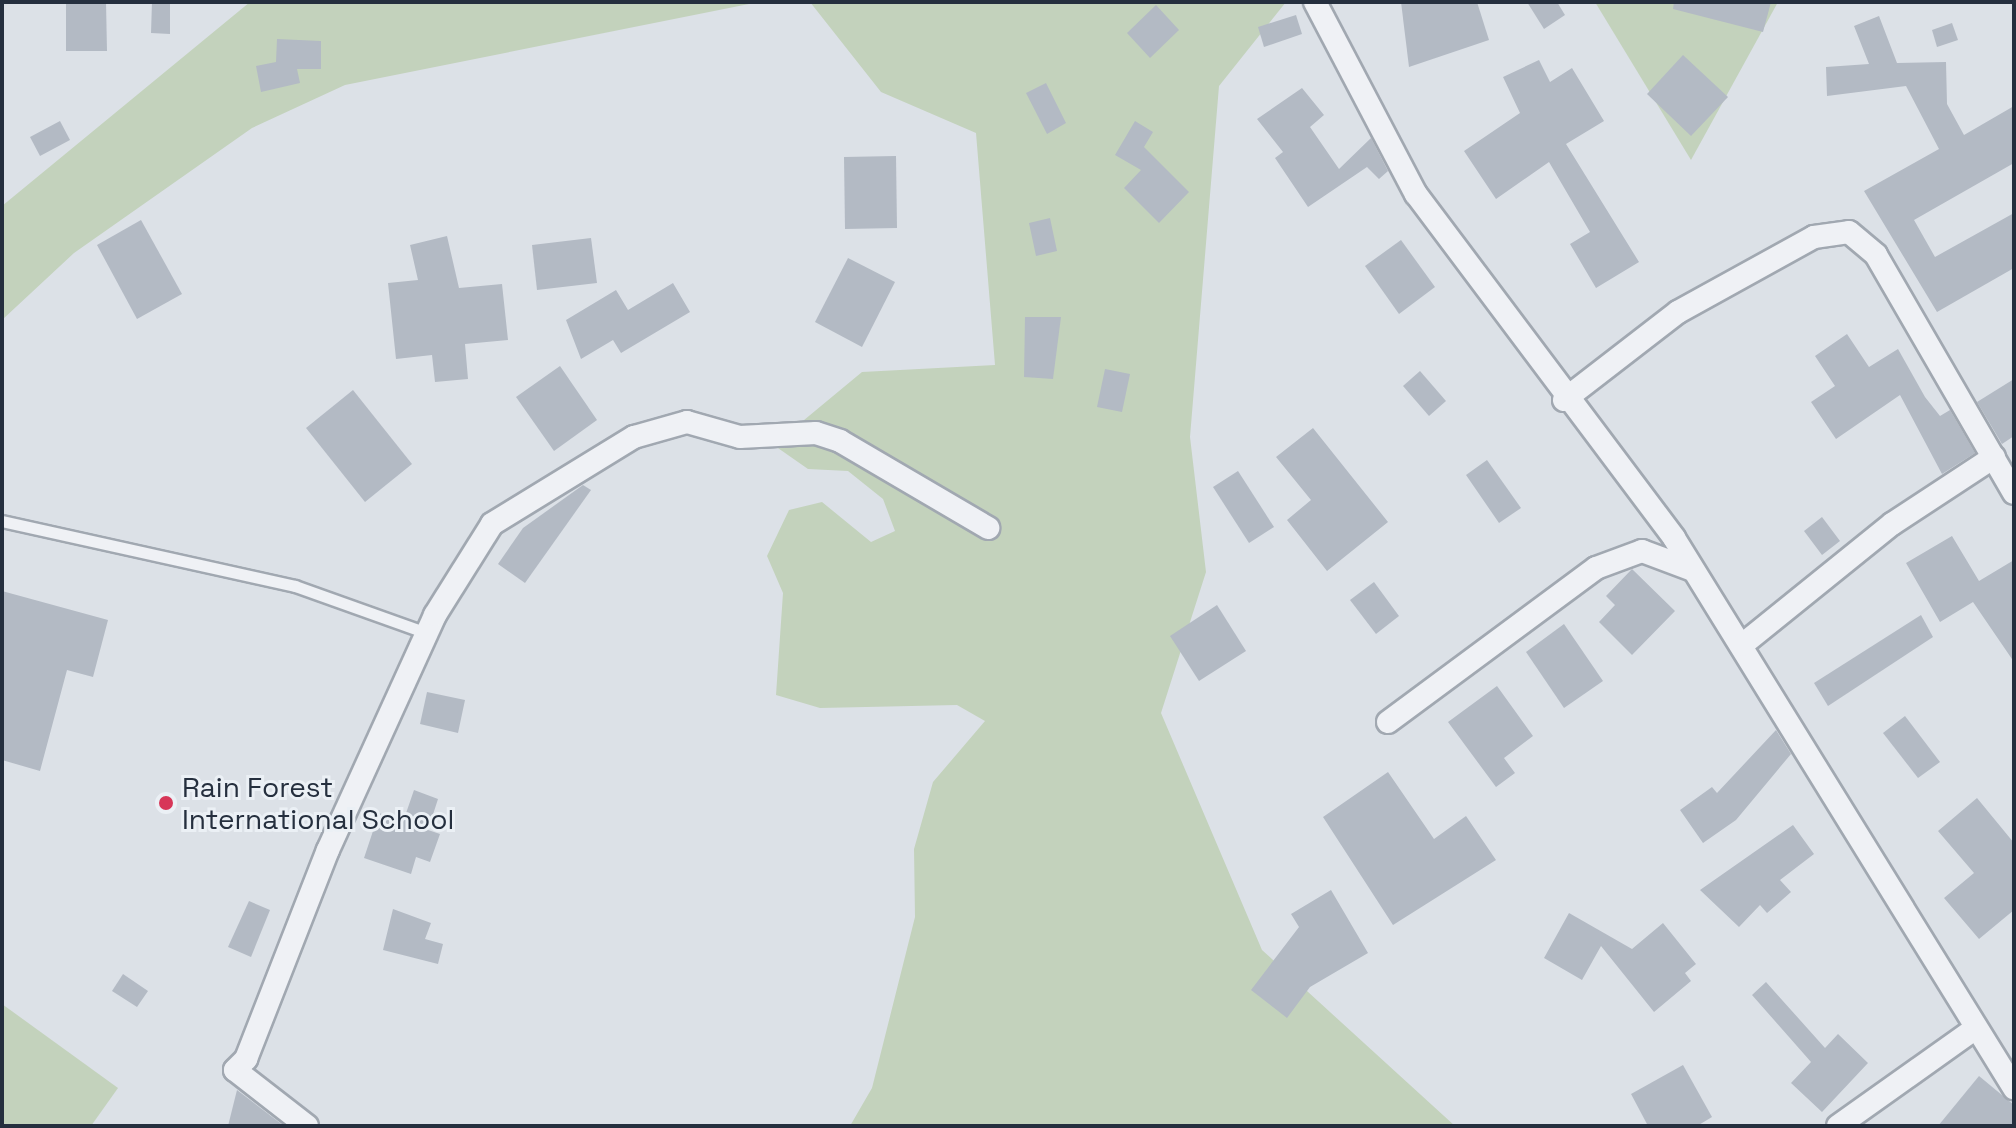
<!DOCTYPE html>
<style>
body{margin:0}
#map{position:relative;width:2016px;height:1128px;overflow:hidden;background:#dce1e7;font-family:"Space Grotesk",sans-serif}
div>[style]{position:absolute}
.green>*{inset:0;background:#c3d2bc}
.building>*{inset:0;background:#b3bac4}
.roads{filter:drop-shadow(2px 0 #a1a8b1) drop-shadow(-2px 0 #a1a8b1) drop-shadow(0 2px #a1a8b1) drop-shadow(0 -2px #a1a8b1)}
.service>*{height:11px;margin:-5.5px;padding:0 5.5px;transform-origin:5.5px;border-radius:5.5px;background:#eff1f5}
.minor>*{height:22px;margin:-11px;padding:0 11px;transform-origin:11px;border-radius:11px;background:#eff1f5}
.dots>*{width:22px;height:22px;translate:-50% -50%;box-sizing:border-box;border:4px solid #ebf0f5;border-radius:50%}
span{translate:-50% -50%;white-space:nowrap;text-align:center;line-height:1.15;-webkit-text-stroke:6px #ebf0f5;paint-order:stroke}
.poi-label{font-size:28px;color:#252f3e}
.left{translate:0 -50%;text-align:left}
.frame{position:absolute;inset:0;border:4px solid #252f3e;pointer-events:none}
</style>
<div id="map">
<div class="green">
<i style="clip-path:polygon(250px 2px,759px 2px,345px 85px,252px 128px,74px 253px,2px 320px,2px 206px)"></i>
<i style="clip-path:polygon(810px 2px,1286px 2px,1219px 86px,1190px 437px,1206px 572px,1161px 713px,1262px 950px,1455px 1126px,850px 1126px,872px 1088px,915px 917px,914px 849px,933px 782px,985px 721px,957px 705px,820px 708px,776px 695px,783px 593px,767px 556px,789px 510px,822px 502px,871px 542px,895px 531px,883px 499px,848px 471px,808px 469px,765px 439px,786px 435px,862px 372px,995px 365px,976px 133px,881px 92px)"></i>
<i style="clip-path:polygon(1595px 2px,1778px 2px,1691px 160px)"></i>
<i style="clip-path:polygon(2px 1004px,118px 1088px,91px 1126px,2px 1126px)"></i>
</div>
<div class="building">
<i style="clip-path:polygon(66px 2px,106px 2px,107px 51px,66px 51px)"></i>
<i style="clip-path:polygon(152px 2px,170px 2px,170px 34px,151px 33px)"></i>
<i style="clip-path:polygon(1401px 2px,1477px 2px,1489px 40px,1409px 67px)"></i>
<i style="clip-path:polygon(1527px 2px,1557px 2px,1565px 15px,1544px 29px)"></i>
<i style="clip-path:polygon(1674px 2px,1771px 2px,1763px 32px,1673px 9px)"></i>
<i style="clip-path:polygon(1156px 5px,1179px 30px,1150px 58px,1127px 33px)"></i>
<i style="clip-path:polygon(1296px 15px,1302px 34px,1264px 47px,1258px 27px)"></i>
<i style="clip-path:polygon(1879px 16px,1897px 63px,1946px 62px,1947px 104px,1964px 135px,2014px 106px,2014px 163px,1914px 220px,1935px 257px,2014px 213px,2014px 268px,1937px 312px,1864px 191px,1939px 149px,1906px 86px,1827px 96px,1826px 67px,1869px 64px,1854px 26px)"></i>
<i style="clip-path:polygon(1952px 23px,1958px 40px,1937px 47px,1932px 30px)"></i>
<i style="clip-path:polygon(277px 39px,321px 41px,321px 69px,297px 69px,300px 83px,261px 92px,256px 66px,276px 62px)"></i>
<i style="clip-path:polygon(1683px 55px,1728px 97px,1691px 136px,1647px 94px)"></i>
<i style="clip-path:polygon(1539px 60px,1550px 82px,1572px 68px,1604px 121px,1566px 144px,1639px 262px,1596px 288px,1570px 244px,1590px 232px,1549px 162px,1496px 199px,1464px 151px,1520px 113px,1503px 77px)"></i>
<i style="clip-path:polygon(1046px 83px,1066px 123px,1047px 134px,1026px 93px)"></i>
<i style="clip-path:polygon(1302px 88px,1324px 115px,1310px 127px,1339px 169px,1371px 138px,1388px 171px,1379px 179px,1367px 167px,1308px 207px,1275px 158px,1283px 152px,1257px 119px)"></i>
<i style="clip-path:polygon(60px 121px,70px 140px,40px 156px,30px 137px)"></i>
<i style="clip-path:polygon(1135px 121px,1153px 132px,1144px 147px,1189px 192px,1159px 223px,1124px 188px,1141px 170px,1115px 155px)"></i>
<i style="clip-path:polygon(896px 156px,897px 228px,845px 229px,844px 157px)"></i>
<i style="clip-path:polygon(1050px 218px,1057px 251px,1036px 256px,1029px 223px)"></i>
<i style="clip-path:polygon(141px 220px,182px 294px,137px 319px,97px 245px)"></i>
<i style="clip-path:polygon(447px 236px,459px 288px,502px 284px,508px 340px,465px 344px,468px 379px,435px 382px,432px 355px,396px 359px,388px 283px,418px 280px,410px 245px)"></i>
<i style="clip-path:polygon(591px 238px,597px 283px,537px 290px,532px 245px)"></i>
<i style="clip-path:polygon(1401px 240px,1435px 287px,1399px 314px,1365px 266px)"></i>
<i style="clip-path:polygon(848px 258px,895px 282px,862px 347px,815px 322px)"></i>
<i style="clip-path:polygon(673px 283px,690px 312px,621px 353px,613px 340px,581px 359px,566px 320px,616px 290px,628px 310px)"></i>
<i style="clip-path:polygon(1025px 317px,1061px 317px,1053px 379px,1024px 377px)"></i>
<i style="clip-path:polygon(1847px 334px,1869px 367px,1898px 349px,1925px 397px,1940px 416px,1950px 410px,1975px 453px,1942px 474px,1900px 395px,1836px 439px,1811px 402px,1835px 386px,1815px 356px)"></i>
<i style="clip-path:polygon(560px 366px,597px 420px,554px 451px,516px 397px)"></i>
<i style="clip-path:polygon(1105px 369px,1130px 374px,1122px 412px,1097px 407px)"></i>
<i style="clip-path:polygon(1420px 371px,1446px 401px,1429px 416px,1403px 386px)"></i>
<i style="clip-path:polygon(2014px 379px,2014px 436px,2002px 444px,1977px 402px)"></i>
<i style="clip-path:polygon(353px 390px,412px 464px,365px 502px,306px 428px)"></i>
<i style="clip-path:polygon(1313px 428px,1388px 522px,1327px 571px,1287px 520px,1311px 500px,1276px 457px)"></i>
<i style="clip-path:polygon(1487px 460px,1521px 508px,1499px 523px,1466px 475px)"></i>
<i style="clip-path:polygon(1238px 471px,1274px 527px,1249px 543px,1213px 487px)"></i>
<i style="clip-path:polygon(583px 485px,591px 490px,525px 583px,498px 564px,523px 528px)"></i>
<i style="clip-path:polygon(1822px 517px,1840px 541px,1822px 555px,1804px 531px)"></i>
<i style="clip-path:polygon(1952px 536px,1979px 581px,2014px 560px,2014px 662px,1973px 602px,1940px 622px,1906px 563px)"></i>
<i style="clip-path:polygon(1632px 569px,1675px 611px,1632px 655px,1599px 622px,1615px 605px,1606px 596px)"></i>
<i style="clip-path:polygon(1374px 582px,1399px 616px,1376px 634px,1350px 600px)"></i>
<i style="clip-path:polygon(2px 591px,108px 620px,93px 677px,67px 670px,40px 771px,2px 760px)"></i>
<i style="clip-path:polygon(1217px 605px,1246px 651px,1199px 681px,1170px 636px)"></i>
<i style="clip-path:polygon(1921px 615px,1933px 637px,1828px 706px,1814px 683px)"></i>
<i style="clip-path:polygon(1564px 624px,1603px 681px,1564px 708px,1526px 652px)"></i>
<i style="clip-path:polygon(1497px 686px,1533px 736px,1504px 758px,1515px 773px,1496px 787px,1448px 722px)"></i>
<i style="clip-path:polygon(427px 692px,465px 700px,458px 733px,420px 724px)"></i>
<i style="clip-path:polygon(1905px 716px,1940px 762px,1918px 778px,1883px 733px)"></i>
<i style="clip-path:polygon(1776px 730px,1791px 754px,1736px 820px,1703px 843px,1680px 810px,1712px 787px,1717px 793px)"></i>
<i style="clip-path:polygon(1388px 772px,1434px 839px,1466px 816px,1496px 860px,1393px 925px,1323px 817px)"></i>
<i style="clip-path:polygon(414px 790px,438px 799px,428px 830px,440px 834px,430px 862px,416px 857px,411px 874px,364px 858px,379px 813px,403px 822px)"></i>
<i style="clip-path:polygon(1977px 798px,2014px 843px,2014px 910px,1979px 939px,1944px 898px,1974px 873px,1938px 831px)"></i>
<i style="clip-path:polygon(1793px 825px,1814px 854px,1780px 880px,1791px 892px,1767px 913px,1760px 905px,1739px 927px,1700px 890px)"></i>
<i style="clip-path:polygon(1331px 890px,1368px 953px,1310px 987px,1287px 1018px,1251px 990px,1299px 927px,1291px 914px)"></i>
<i style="clip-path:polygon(249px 901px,270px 910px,251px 957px,228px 947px)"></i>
<i style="clip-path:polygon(393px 909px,431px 923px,425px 939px,443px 944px,438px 964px,383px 950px)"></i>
<i style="clip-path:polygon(1569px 913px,1632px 949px,1663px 923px,1696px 964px,1685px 973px,1691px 981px,1654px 1012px,1601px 946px,1582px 980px,1544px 958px)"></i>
<i style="clip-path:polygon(123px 974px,148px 991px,137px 1007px,112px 991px)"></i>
<i style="clip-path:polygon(1766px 982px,1825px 1048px,1838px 1034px,1868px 1063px,1822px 1112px,1791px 1083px,1811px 1062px,1752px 995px)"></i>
<i style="clip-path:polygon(1683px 1065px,1712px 1117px,1697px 1126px,1648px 1126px,1631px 1094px)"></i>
<i style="clip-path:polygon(1979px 1076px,2014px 1105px,2014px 1126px,1938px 1126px)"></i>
<i style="clip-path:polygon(237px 1090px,284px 1126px,228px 1126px)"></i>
</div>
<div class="roads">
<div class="service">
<i style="left:2px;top:521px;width:300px;rotate:12.5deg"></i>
<i style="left:295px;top:586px;width:140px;rotate:19.6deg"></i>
</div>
<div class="minor">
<i style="left:1315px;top:2px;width:217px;rotate:62.3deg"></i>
<i style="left:1416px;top:194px;width:430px;rotate:53.1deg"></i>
<i style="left:1674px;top:538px;width:647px;rotate:58.28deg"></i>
<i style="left:1564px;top:400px;width:144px;rotate:-37.7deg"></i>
<i style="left:1678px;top:312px;width:155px;rotate:-28.9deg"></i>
<i style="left:1814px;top:237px;width:35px;rotate:-8deg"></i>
<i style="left:1849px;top:232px;width:35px;rotate:40deg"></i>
<i style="left:1876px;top:255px;width:275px;rotate:59.9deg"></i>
<i style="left:1742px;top:645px;width:193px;rotate:-38.9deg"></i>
<i style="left:1892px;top:524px;width:122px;rotate:-33.3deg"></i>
<i style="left:1388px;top:722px;width:259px;rotate:-36.5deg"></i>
<i style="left:1596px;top:568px;width:49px;rotate:-20.3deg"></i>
<i style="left:1642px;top:551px;width:54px;rotate:20.4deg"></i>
<i style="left:307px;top:1126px;width:91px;rotate:-142.1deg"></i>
<i style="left:235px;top:1070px;width:16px;rotate:-45deg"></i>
<i style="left:246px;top:1059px;width:225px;rotate:-68.6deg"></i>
<i style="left:328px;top:850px;width:258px;rotate:-65.5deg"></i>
<i style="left:435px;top:615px;width:107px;rotate:-57.9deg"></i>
<i style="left:492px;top:524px;width:167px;rotate:-31.5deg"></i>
<i style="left:634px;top:437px;width:55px;rotate:-15.8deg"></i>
<i style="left:687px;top:422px;width:55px;rotate:15.8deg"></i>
<i style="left:740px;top:437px;width:76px;rotate:-3deg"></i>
<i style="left:816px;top:433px;width:25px;rotate:18deg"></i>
<i style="left:840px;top:441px;width:172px;rotate:30.4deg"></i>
<i style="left:1838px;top:1126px;width:169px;rotate:-35.4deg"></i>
</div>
</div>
<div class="dots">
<i style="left:166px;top:803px;background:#d73658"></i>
</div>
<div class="poi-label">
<span class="left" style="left:182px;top:803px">Rain Forest<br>International School</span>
</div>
<div class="frame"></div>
</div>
